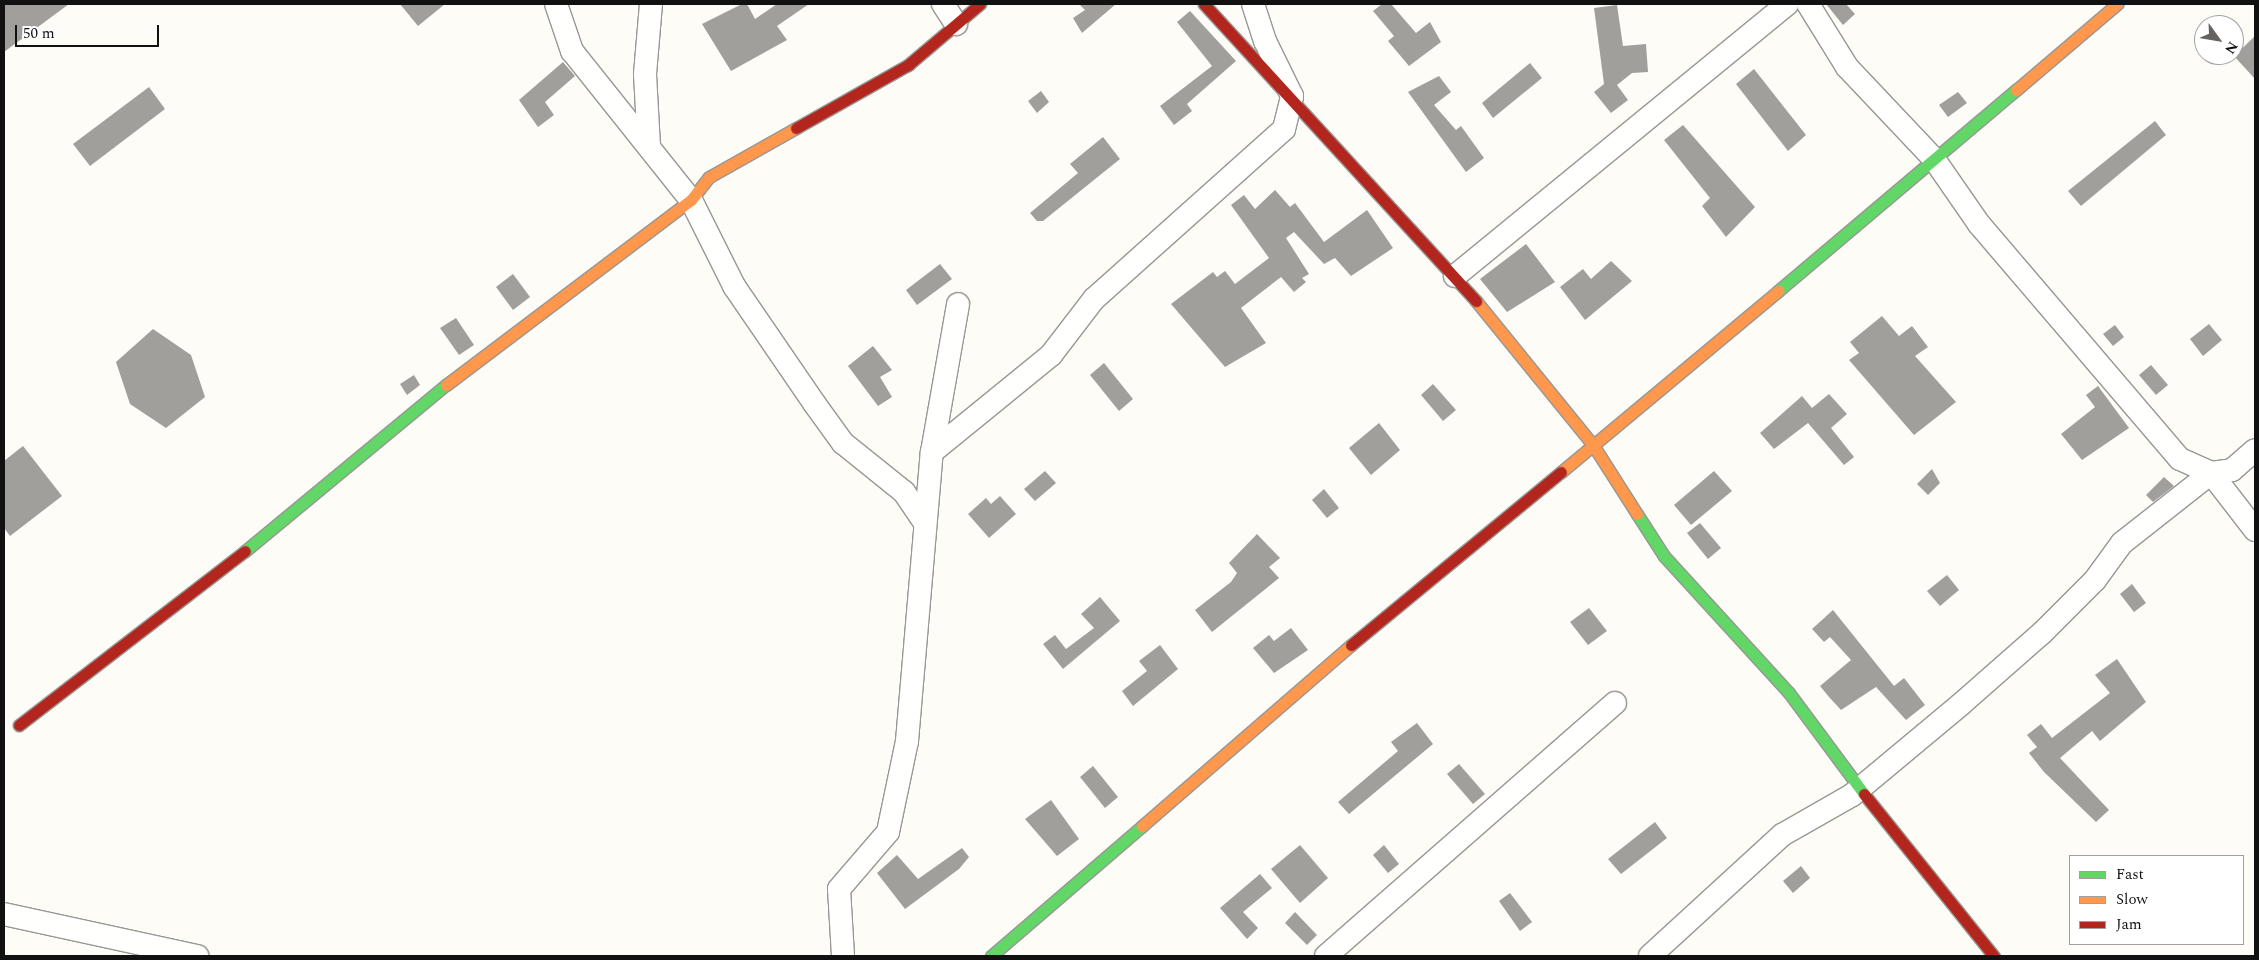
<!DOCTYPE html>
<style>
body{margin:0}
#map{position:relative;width:2259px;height:960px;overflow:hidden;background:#fdfcf7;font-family:Spectral,serif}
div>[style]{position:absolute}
.building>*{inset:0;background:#a19f9c}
.roads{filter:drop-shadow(1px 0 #979795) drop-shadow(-1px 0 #979795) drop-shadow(0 1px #979795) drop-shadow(0 -1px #979795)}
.street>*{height:22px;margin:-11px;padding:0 11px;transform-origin:11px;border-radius:11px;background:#fffffe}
.fast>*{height:11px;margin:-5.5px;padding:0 5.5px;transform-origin:5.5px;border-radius:5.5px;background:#63d668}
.slow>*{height:11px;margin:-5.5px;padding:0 5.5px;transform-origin:5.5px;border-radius:5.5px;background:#ff974d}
.jam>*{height:11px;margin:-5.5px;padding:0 5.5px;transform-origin:5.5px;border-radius:5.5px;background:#b3261e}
span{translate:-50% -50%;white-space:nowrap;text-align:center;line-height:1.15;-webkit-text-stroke:5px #fff;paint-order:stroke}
.frame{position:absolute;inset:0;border:5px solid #111;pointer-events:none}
.legend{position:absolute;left:2069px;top:855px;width:175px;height:90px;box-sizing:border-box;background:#fff;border:1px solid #a0a0a0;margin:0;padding:6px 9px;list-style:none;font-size:15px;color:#111}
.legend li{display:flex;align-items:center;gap:10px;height:25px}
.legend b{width:25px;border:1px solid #a0a0a0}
.north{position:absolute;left:2194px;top:15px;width:50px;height:50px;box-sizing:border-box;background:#fff;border:1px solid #a0a0a0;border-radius:50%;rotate:122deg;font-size:14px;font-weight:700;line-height:20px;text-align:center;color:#111}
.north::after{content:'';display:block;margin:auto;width:18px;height:22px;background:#646362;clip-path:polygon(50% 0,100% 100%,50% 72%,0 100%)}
.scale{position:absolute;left:15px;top:25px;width:144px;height:22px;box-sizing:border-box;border:2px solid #111;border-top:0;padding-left:6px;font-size:15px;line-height:18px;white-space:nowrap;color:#111;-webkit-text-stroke:4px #fff;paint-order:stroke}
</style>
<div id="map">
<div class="building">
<i style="clip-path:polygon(4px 4px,69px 4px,4px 52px)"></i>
<i style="clip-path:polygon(400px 4px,445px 4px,418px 26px)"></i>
<i style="clip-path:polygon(742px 4px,747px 4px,755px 19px,777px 4px,809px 4px,777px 26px,787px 40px,731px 71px,702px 24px)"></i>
<i style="clip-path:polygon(1079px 4px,1116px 4px,1082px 33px,1073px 18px,1085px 10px)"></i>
<i style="clip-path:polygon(1382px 4px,1391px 4px,1416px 33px,1430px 22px,1441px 42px,1409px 66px,1388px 41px,1394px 36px,1373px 11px)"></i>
<i style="clip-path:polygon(1826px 4px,1846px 4px,1855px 14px,1843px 25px)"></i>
<i style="clip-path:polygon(1617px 5px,1623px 46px,1646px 44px,1648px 72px,1632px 73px,1617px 85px,1628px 100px,1611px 113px,1594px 92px,1604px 84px,1594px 8px)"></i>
<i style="clip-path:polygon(1190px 11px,1236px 61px,1187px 104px,1192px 111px,1174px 125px,1160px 106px,1212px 66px,1177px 22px)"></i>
<i style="clip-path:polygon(2255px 36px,2255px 79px,2234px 56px)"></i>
<i style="clip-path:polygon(563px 62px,575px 76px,545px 102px,554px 115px,538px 127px,519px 100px)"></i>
<i style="clip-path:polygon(1530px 63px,1542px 78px,1493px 118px,1482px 103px)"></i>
<i style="clip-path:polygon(1754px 69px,1806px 135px,1788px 151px,1736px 84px)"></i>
<i style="clip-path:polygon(1439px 76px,1451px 92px,1434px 105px,1456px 130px,1461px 126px,1484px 158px,1466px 172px,1408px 92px)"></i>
<i style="clip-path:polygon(149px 87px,165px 109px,90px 166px,73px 144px)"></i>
<i style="clip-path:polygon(1041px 91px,1049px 102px,1037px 113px,1028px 101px)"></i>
<i style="clip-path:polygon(1958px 92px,1967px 103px,1948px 117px,1939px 105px)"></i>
<i style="clip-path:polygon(2155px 121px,2166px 135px,2081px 206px,2068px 191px)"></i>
<i style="clip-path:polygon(1683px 125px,1755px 207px,1726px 237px,1702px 206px,1710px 198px,1664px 140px)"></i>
<i style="clip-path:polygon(1103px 137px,1120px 159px,1043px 221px,1037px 221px,1030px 213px,1078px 173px,1070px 164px)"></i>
<i style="clip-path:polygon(1275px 190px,1290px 207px,1295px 203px,1324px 242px,1367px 210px,1393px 248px,1351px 276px,1335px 258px,1324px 264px,1294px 232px,1286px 238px,1309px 274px,1302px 278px,1306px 282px,1294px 292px,1281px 277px,1241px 308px,1266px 343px,1225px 367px,1171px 304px,1213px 272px,1217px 277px,1225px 271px,1235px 284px,1269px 258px,1231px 205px,1244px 195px,1255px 209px)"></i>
<i style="clip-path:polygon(1526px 244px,1555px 282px,1507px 312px,1480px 279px)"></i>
<i style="clip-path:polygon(1611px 261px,1632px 281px,1585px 320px,1560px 287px,1583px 269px,1591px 279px)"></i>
<i style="clip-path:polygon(940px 264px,952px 279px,917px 305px,906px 290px)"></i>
<i style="clip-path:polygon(513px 274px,530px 297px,513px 310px,496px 287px)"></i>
<i style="clip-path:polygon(1882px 316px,1899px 336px,1912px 326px,1928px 347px,1915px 356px,1956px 402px,1914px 435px,1849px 360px,1859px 353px,1850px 342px)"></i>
<i style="clip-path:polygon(456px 318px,474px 345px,459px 355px,440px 328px)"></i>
<i style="clip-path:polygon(2209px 324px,2222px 340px,2203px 356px,2190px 339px)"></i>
<i style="clip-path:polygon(2115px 325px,2124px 337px,2113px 346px,2103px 334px)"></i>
<i style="clip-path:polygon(153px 329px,191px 355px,205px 397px,166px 428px,130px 404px,116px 362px)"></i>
<i style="clip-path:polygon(873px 346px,892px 370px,880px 377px,892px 397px,878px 406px,848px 366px)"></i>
<i style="clip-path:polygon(1104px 363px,1133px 399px,1119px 411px,1090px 375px)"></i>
<i style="clip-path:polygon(2151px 365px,2168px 385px,2156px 395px,2139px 375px)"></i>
<i style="clip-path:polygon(414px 375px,420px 385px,407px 395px,400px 384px)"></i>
<i style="clip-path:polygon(1433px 384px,1456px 410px,1443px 421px,1421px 395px)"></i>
<i style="clip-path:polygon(2098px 386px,2129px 428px,2082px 460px,2061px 434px,2095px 407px,2086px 395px)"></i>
<i style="clip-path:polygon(1829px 394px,1847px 414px,1831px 428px,1854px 457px,1844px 465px,1808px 423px,1774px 449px,1760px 433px,1802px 396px,1812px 408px)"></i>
<i style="clip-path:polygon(1379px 423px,1400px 450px,1371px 475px,1349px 448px)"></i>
<i style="clip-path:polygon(23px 446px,62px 496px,10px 536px,4px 528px,4px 461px)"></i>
<i style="clip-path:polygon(1932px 469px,1940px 483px,1928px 495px,1917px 484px)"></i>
<i style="clip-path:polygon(1045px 471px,1056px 483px,1035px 501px,1024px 489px)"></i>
<i style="clip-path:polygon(1714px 471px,1732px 491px,1691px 525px,1674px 505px)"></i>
<i style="clip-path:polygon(2164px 477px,2174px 486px,2153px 502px,2146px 495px)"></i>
<i style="clip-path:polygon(1324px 489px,1339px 508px,1327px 518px,1312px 500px)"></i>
<i style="clip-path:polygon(1000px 496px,1016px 514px,989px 538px,968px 514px,986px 498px,991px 504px)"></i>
<i style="clip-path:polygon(1700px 523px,1721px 548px,1708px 559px,1687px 533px)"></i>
<i style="clip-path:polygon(1257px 534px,1280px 558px,1269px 567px,1279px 578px,1212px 632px,1195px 610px,1231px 582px,1237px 573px,1229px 563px)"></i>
<i style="clip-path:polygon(1947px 575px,1959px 590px,1940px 606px,1927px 591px)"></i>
<i style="clip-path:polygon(2132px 584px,2146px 603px,2134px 612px,2120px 594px)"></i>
<i style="clip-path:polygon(1100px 597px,1120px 621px,1063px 669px,1043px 644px,1055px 635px,1066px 649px,1094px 628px,1081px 614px)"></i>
<i style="clip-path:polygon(1589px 608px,1607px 631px,1588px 645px,1570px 622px)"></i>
<i style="clip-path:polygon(1833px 610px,1894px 686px,1904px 678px,1925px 705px,1906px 720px,1876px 687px,1841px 710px,1829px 697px,1820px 686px,1851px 660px,1830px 637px,1824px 642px,1812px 629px)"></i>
<i style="clip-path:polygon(1291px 628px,1308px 650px,1274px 673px,1253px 648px,1269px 635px,1274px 641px)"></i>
<i style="clip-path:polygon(1160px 645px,1178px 669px,1133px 706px,1122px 691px,1147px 671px,1139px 661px)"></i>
<i style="clip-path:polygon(2117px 659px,2146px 702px,2100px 741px,2092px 731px,2060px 758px,2109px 810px,2096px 822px,2044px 772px,2029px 753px,2037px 747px,2027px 735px,2041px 724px,2052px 738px,2110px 693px,2095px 675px)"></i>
<i style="clip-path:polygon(1417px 723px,1433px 744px,1349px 814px,1338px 802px,1398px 751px,1391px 742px)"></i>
<i style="clip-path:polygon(1459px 764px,1485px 794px,1473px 804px,1447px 774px)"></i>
<i style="clip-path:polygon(1093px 766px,1118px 797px,1105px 808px,1080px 777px)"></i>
<i style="clip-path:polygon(1051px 800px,1079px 839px,1057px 856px,1025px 819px)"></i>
<i style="clip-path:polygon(1655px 822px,1667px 838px,1621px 874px,1608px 859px)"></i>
<i style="clip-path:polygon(1300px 845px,1328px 878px,1300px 903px,1271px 869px)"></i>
<i style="clip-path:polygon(1384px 845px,1399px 864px,1388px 873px,1373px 855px)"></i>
<i style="clip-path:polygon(962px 848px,969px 857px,959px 869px,905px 909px,877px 873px,897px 855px,918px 879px)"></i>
<i style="clip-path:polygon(1801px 866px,1810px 878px,1793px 893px,1783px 881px)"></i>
<i style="clip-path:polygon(1260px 874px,1272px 888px,1243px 912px,1258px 928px,1247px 939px,1220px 908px)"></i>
<i style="clip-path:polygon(1510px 893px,1532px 922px,1520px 931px,1499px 901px)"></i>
<i style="clip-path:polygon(1295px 912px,1317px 935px,1307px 945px,1285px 923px)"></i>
</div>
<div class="roads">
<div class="street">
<i style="left:556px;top:4px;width:50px;rotate:71.2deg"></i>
<i style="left:572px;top:51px;width:191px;rotate:51.4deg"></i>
<i style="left:691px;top:200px;width:96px;rotate:63.4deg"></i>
<i style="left:734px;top:286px;width:142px;rotate:55.6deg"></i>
<i style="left:814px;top:403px;width:49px;rotate:54.1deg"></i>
<i style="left:843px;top:443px;width:78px;rotate:38.8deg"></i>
<i style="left:904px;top:492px;width:37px;rotate:56deg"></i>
<i style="left:943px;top:4px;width:24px;rotate:57deg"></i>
<i style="left:1808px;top:4px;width:74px;rotate:58.2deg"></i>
<i style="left:1847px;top:67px;width:127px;rotate:46.6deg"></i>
<i style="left:1934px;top:159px;width:79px;rotate:55.3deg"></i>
<i style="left:1979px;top:224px;width:309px;rotate:49.5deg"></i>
<i style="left:2180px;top:459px;width:34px;rotate:24deg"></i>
<i style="left:2211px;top:473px;width:21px;rotate:-8deg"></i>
<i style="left:2232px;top:470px;width:30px;rotate:-41deg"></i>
<i style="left:649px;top:146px;width:72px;rotate:-93.2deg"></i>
<i style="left:645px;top:74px;width:70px;rotate:-85.1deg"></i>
<i style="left:1455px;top:276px;width:429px;rotate:-39.3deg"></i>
<i style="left:932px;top:452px;width:154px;rotate:-39.2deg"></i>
<i style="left:1051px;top:355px;width:71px;rotate:-52.5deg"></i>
<i style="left:1094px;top:299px;width:255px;rotate:-41.8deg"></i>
<i style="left:1284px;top:129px;width:34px;rotate:-76deg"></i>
<i style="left:1292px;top:96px;width:61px;rotate:-116.1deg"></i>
<i style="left:1265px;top:41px;width:39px;rotate:-108deg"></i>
<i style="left:4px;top:914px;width:198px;rotate:12.3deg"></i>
<i style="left:843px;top:956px;width:67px;rotate:-93.4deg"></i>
<i style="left:839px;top:889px;width:75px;rotate:-49.3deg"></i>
<i style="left:888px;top:832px;width:93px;rotate:-78.2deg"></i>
<i style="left:907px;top:741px;width:290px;rotate:-85.1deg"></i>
<i style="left:932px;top:452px;width:150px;rotate:-80deg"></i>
<i style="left:1326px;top:956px;width:384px;rotate:-41.2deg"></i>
<i style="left:1650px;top:956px;width:179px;rotate:-42.5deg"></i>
<i style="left:1782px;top:835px;width:81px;rotate:-29.7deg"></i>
<i style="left:1852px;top:795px;width:141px;rotate:-39.8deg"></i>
<i style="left:1960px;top:705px;width:109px;rotate:-41.3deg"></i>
<i style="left:2042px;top:633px;width:75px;rotate:-45deg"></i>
<i style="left:2095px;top:580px;width:46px;rotate:-53.9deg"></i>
<i style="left:2122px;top:543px;width:113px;rotate:-38.2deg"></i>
<i style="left:2211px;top:473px;width:72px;rotate:52.3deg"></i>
</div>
<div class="fast">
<i style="left:1778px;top:291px;width:312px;rotate:-40.2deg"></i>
<i style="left:1637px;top:514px;width:50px;rotate:57.3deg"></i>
<i style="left:1664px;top:556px;width:185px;rotate:47.6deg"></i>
<i style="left:1789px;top:693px;width:126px;rotate:53.4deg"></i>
<i style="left:245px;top:551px;width:261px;rotate:-39.6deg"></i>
<i style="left:991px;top:956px;width:199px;rotate:-40.7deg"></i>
</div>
<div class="slow">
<i style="left:2016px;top:90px;width:133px;rotate:-40.4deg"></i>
<i style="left:1476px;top:301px;width:186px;rotate:50.9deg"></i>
<i style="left:1593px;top:445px;width:82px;rotate:57.5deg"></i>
<i style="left:446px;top:385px;width:307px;rotate:-37.1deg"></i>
<i style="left:691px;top:200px;width:29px;rotate:-52deg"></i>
<i style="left:709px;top:177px;width:100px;rotate:-29.4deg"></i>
<i style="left:1561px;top:472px;width:283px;rotate:-39.8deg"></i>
<i style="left:1142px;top:826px;width:276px;rotate:-40.9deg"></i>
</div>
<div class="jam">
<i style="left:1204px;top:4px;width:403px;rotate:47.5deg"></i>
<i style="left:796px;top:128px;width:129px;rotate:-29.4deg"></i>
<i style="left:908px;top:65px;width:94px;rotate:-40.3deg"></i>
<i style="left:1351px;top:645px;width:272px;rotate:-39.5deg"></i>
<i style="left:19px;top:725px;width:285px;rotate:-37.6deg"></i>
<i style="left:1864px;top:794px;width:208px;rotate:51.3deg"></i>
</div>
</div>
<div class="frame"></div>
<ul class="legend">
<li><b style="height:6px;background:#63d668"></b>Fast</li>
<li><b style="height:6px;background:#ff974d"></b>Slow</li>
<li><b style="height:6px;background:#b3261e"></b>Jam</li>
</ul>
<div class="north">N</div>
<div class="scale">50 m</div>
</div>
